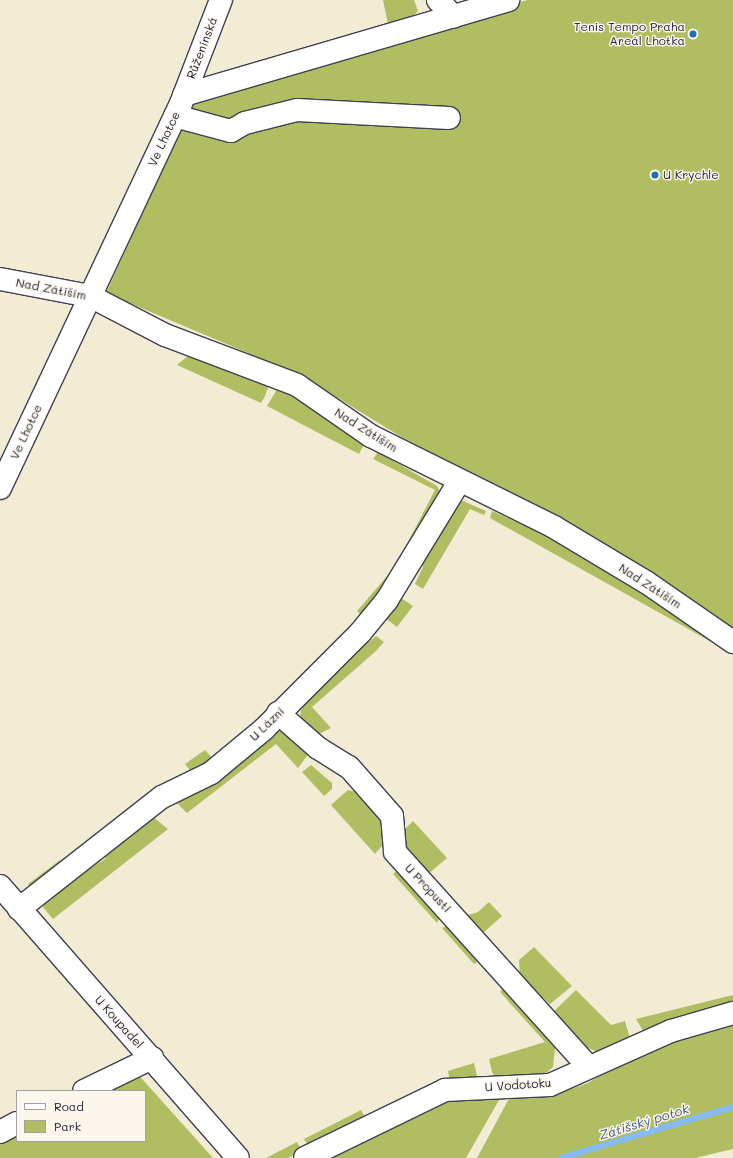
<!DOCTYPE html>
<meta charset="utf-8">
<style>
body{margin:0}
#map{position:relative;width:733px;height:1158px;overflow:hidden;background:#f2ecd5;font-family:Mali,sans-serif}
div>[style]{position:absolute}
.green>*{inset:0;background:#b0be61}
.stream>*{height:6px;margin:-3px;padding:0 3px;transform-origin:3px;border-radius:3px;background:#86baf4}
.roads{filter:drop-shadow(1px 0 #414052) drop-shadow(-1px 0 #414052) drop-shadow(0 1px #414052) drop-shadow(0 -1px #414052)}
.minor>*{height:22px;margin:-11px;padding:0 11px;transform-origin:11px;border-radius:11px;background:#fff}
.dots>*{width:11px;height:11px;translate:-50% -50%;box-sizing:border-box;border:2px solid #fbf7ec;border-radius:50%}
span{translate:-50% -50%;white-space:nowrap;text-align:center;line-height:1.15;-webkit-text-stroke:3px #fbf7ec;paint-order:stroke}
.poi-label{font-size:12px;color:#22223b}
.right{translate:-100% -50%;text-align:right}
.left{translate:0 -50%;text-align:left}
.street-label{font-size:12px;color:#22223b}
.water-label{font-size:13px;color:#45577c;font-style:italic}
.legend{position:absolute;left:16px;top:1090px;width:130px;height:52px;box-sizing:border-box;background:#fbf7ec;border:1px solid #a4a2a5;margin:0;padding:5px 7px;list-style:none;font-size:12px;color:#22223b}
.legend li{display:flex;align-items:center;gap:8px;height:20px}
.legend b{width:20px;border:1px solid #a4a2a5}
</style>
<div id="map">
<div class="green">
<i style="clip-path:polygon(414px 0,418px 11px,411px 18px,388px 24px,383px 0)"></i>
<i style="clip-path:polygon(527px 0,733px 0,733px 631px,555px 516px,403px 438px,302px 376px,106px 293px,194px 101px)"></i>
<i style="clip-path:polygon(188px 356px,269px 385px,265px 396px,261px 403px,177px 365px)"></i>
<i style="clip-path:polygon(279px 386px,365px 442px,359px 454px,267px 406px)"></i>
<i style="clip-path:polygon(378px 452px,437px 486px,442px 495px,396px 576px,361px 615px,357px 611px,395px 567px,435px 490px,373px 459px)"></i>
<i style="clip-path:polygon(463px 501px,486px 511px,484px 515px,470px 509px,423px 589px,415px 584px,423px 567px,422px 563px,458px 502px)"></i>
<i style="clip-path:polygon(492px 511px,561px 542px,733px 649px,733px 654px,490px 518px)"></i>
<i style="clip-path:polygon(401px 598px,413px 606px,397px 627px,385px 618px,397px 599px)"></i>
<i style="clip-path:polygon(376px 636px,384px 642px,376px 651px,312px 707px,331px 728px,317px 735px,300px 717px,302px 704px,359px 647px,362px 648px)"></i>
<i style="clip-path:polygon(283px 731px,310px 752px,298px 768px,276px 744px,187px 813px,174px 800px,273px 733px)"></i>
<i style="clip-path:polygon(205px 750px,216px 762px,192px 773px,185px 764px)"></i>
<i style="clip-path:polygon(311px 765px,332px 783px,332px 789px,324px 796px,302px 772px)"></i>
<i style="clip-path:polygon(348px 790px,357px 792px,382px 819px,385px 831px,382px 846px,375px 854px,331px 805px)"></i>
<i style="clip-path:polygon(153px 817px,168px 829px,53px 919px,42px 906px,86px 867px,92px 867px,105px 859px,107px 850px)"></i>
<i style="clip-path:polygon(413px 821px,447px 858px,427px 875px,404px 854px,403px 831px)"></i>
<i style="clip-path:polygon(60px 860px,65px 867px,32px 887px,28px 884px)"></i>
<i style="clip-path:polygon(399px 869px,440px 917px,437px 923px,393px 874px)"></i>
<i style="clip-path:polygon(489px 902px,502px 916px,482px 934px,465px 916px,478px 912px)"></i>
<i style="clip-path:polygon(451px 924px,480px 960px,474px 964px,442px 928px)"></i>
<i style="clip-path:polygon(534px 947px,572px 986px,550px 1004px,520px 977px,519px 960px)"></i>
<i style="clip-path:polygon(503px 988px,556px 1039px,553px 1067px,543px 1076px,496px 1079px,492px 1072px,489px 1059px,545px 1042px,500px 992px)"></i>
<i style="clip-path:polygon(576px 990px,611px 1025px,625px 1021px,631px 1042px,600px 1053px,581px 1045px,552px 1013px)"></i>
<i style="clip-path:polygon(733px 995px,733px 1008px,645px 1034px,636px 1019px)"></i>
<i style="clip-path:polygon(733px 1021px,733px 1149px,695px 1158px,477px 1158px,512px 1093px,568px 1090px,588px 1083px,641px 1050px)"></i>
<i style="clip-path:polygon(474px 1063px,478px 1080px,450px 1082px,448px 1071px)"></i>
<i style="clip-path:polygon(135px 1071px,213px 1158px,0 1158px,0 1137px,17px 1129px,17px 1141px,145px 1141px,145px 1091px,95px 1091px)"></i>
<i style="clip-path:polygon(503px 1093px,466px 1158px,321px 1158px,393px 1123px,398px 1126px,428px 1112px,427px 1106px,448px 1099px)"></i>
<i style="clip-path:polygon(361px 1110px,366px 1119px,328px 1140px,323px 1137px,307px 1144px,304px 1139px)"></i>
<i style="clip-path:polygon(297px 1142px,302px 1151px,288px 1158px,266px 1158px)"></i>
</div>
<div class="stream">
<i style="left:561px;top:1158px;width:179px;rotate:-16.5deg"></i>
</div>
<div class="roads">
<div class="minor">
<i style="left:438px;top:0;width:23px;rotate:47deg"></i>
<i style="left:184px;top:95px;width:338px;rotate:-16.3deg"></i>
<i style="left:175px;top:116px;width:58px;rotate:15deg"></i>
<i style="left:231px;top:131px;width:16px;rotate:-30deg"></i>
<i style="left:245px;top:123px;width:54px;rotate:-14deg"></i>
<i style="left:297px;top:110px;width:152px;rotate:3deg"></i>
<i style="left:0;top:279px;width:92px;rotate:10.7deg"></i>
<i style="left:90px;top:296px;width:85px;rotate:27.5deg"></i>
<i style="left:165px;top:335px;width:141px;rotate:20.7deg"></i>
<i style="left:297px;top:385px;width:90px;rotate:34.6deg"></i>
<i style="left:371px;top:436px;width:204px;rotate:26.4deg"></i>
<i style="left:554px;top:527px;width:107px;rotate:30.9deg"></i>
<i style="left:646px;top:582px;width:106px;rotate:34.6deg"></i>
<i style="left:0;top:488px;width:422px;rotate:-64.8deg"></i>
<i style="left:180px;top:106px;width:114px;rotate:-68.9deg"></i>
<i style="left:278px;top:713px;width:53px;rotate:41.2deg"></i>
<i style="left:318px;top:748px;width:36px;rotate:32deg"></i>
<i style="left:349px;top:767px;width:65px;rotate:48.7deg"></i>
<i style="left:392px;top:816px;width:36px;rotate:85deg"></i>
<i style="left:395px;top:852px;width:288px;rotate:48deg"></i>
<i style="left:0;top:886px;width:361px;rotate:48.8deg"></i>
<i style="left:19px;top:909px;width:182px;rotate:-38.1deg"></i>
<i style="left:162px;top:797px;width:55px;rotate:-26.1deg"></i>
<i style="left:211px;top:773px;width:69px;rotate:-39.7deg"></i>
<i style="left:264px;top:729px;width:136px;rotate:-45deg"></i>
<i style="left:360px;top:633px;width:43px;rotate:-50.7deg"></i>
<i style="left:387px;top:600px;width:138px;rotate:-58.6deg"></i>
<i style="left:84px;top:1091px;width:76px;rotate:-25.9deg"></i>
<i style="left:0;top:1132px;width:19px;rotate:-28deg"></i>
<i style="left:305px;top:1158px;width:156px;rotate:-25.9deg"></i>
<i style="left:445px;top:1090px;width:105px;rotate:-2.7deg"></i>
<i style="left:550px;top:1085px;width:133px;rotate:-24.1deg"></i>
<i style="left:671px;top:1031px;width:65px;rotate:-16.2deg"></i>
</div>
</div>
<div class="dots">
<i style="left:693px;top:34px;background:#1f6fb2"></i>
<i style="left:655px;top:175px;background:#1f6fb2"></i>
</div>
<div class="poi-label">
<span class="right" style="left:685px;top:34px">Tenis Tempo Praha<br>Areál Lhotka</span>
<span class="left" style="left:663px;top:175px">U Krychle</span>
</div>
<div class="street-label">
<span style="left:202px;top:48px;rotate:-69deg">Růženínská</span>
<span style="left:164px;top:139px;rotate:-65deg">Ve Lhotce</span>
<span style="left:51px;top:289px;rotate:11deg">Nad Zátiším</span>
<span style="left:366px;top:430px;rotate:32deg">Nad Zátiším</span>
<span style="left:26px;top:432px;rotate:-65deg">Ve Lhotce</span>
<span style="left:650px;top:586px;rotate:33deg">Nad Zátiším</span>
<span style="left:267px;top:724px;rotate:-44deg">U Lázní</span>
<span style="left:428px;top:888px;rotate:47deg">U Propusti</span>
<span style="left:119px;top:1022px;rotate:48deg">U Koupadel</span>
<span style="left:518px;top:1085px;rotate:-4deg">U Vodotoku</span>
</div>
<div class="water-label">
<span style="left:644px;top:1122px;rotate:-17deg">Zátišský potok</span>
</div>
<ul class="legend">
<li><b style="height:5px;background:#fff"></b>Road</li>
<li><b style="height:11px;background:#b0be61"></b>Park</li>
</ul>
</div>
